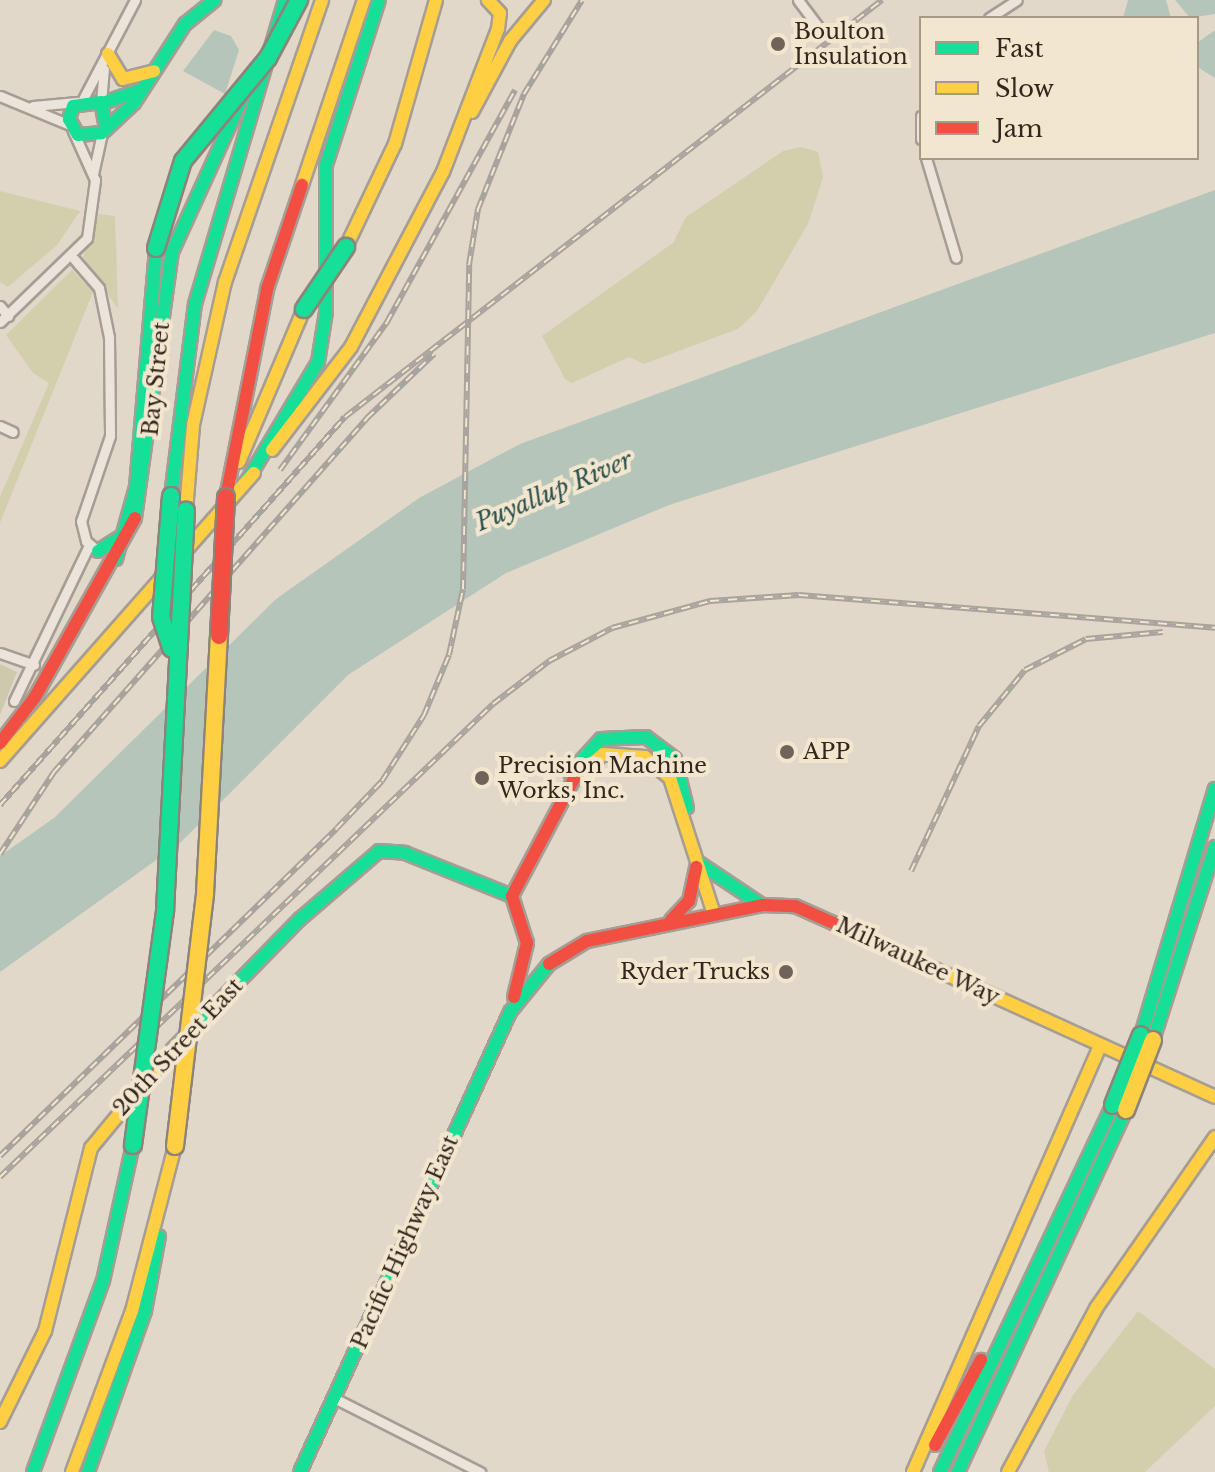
<!DOCTYPE html>
<style>
body{margin:0}
#map{position:relative;width:1215px;height:1472px;overflow:hidden;background:#e1d8ca;font-family:"Libre Baskerville",serif}
div>[style]{position:absolute}
.green>*{inset:0;background:#d2cfad}
.cemetery>*{inset:0;background:#ccc9ac}
.water>*{inset:0;background:#b6c5ba}
.roads{filter:drop-shadow(2px 0 #a69d94) drop-shadow(-2px 0 #a69d94) drop-shadow(0 2px #a69d94) drop-shadow(0 -2px #a69d94)}
.street>*{height:9px;margin:-4.5px;padding:0 4.5px;transform-origin:4.5px;border-radius:4.5px;background:#eae4db}
.fast>*{height:12px;margin:-6px;padding:0 6px;transform-origin:6px;border-radius:6px;background:#16e098}
.slow>*{height:12px;margin:-6px;padding:0 6px;transform-origin:6px;border-radius:6px;background:#ffcf43}
.jam>*{height:12px;margin:-6px;padding:0 6px;transform-origin:6px;border-radius:6px;background:#f24e42}
.rail>*{height:6px;margin-top:-3px;transform-origin:0;background:repeating-linear-gradient(90deg,#f3e6cf 0 9px,#a8a39c 0 18px);box-sizing:border-box;border-block:2px solid #a8a39c}
.bridges{filter:drop-shadow(2px 0 #8c837a) drop-shadow(-2px 0 #8c837a) drop-shadow(0 2px #8c837a) drop-shadow(0 -2px #8c837a)}
.fast-bridge>*{height:16px;margin:-8px;padding:0 8px;transform-origin:8px;border-radius:8px;background:#16e098}
.slow-bridge>*{height:16px;margin:-8px;padding:0 8px;transform-origin:8px;border-radius:8px;background:#ffcf43}
.jam-bridge>*{height:16px;margin:-8px;padding:0 8px;transform-origin:8px;border-radius:8px;background:#f24e42}
.dots>*{width:22px;height:22px;translate:-50% -50%;box-sizing:border-box;border:4px solid #f3e6cf;border-radius:50%}
span{translate:-50% -50%;white-space:nowrap;text-align:center;line-height:1.15;-webkit-text-stroke:8px #f3e6cf;paint-order:stroke}
.poi-label{font-size:22px;color:#33261d}
.left{translate:0 -50%;text-align:left}
.right{translate:-100% -50%;text-align:right}
.street-label{font-size:22px;color:#33261d}
.water-label{font-size:24px;color:#2d524d;font-style:italic}
.legend{position:absolute;left:919px;top:16px;width:280px;height:144px;box-sizing:border-box;background:#f3e6cf;border:2px solid #a69988;margin:0;padding:10px 14px;list-style:none;font-size:24px;color:#33261d}
.legend li{display:flex;align-items:center;gap:16px;height:40px}
.legend b{width:40px;border:2px solid #a69988}
</style>
<div id="map">
<div class="green">
<i style="clip-path:polygon(801px 147px,818px 152px,823px 177px,808px 224px,757px 311px,738px 329px,644px 364px,629px 357px,572px 383px,565px 379px,542px 336px,673px 243px,686px 217px,783px 151px)"></i>
<i style="clip-path:polygon(0 191px,80px 211px,57px 245px,8px 287px,0 282px)"></i>
<i style="clip-path:polygon(99px 214px,115px 216px,118px 309px,83px 257px)"></i>
<i style="clip-path:polygon(72px 270px,93px 292px,0 523px,0 497px,49px 383px,33px 373px,6px 335px)"></i>
<i style="clip-path:polygon(1138px 1311px,1215px 1369px,1215px 1406px,1145px 1472px,1049px 1472px,1044px 1451px,1073px 1395px)"></i>
</div>
<div class="cemetery">
<i style="clip-path:polygon(0 664px,17px 672px,0 715px)"></i>
</div>
<div class="water">
<i style="clip-path:polygon(1128px 0,1166px 0,1171px 18px,1123px 18px)"></i>
<i style="clip-path:polygon(1175px 0,1215px 0,1215px 14px,1190px 18px)"></i>
<i style="clip-path:polygon(214px 30px,231px 36px,239px 50px,225px 94px,183px 71px)"></i>
<i style="clip-path:polygon(1215px 30px,1215px 78px,1199px 68px,1197px 43px)"></i>
<i style="clip-path:polygon(1215px 190px,1215px 333px,669px 505px,506px 573px,348px 675px,180px 843px,0 972px,0 856px,54px 818px,276px 599px,419px 498px,520px 444px)"></i>
</div>
<div class="roads">
<div class="street">
<i style="left:798px;top:0;width:36px;rotate:53deg"></i>
<i style="left:989px;top:18px;width:33px;rotate:-33deg"></i>
<i style="left:0;top:96px;width:76px;rotate:22.5deg"></i>
<i style="left:83px;top:99px;width:112px;rotate:-62.3deg"></i>
<i style="left:101px;top:102px;width:33px;rotate:-85deg"></i>
<i style="left:33px;top:106px;width:44px;rotate:-5.2deg"></i>
<i style="left:921px;top:116px;width:23px;rotate:90deg"></i>
<i style="left:926px;top:158px;width:104px;rotate:73.3deg"></i>
<i style="left:93px;top:174px;width:42px;rotate:-77.6deg"></i>
<i style="left:74px;top:259px;width:38px;rotate:49deg"></i>
<i style="left:99px;top:288px;width:50px;rotate:78.5deg"></i>
<i style="left:109px;top:337px;width:99px;rotate:89.4deg"></i>
<i style="left:110px;top:436px;width:90px;rotate:108.8deg"></i>
<i style="left:81px;top:521px;width:21px;rotate:76deg"></i>
<i style="left:86px;top:541px;width:16px;rotate:40deg"></i>
<i style="left:0;top:306px;width:13px;rotate:51deg"></i>
<i style="left:0;top:322px;width:121px;rotate:-44deg"></i>
<i style="left:87px;top:238px;width:59px;rotate:-82.1deg"></i>
<i style="left:95px;top:180px;width:54px;rotate:-114.2deg"></i>
<i style="left:0;top:426px;width:14px;rotate:25deg"></i>
<i style="left:0;top:653px;width:36px;rotate:19deg"></i>
<i style="left:14px;top:701px;width:173px;rotate:-64.3deg"></i>
<i style="left:334px;top:1398px;width:164px;rotate:26.9deg"></i>
</div>
<div class="fast">
<i style="left:103px;top:103px;width:40px;rotate:-18.9deg"></i>
<i style="left:106px;top:129px;width:27px;rotate:-100deg"></i>
<i style="left:101px;top:102px;width:28px;rotate:172deg"></i>
<i style="left:73px;top:106px;width:14px;rotate:107deg"></i>
<i style="left:69px;top:119px;width:18px;rotate:61deg"></i>
<i style="left:78px;top:135px;width:24px;rotate:-5deg"></i>
<i style="left:102px;top:133px;width:44px;rotate:-43.2deg"></i>
<i style="left:134px;top:103px;width:94px;rotate:-57.2deg"></i>
<i style="left:185px;top:24px;width:38px;rotate:-39deg"></i>
<i style="left:248px;top:479px;width:136px;rotate:-59.1deg"></i>
<i style="left:318px;top:362px;width:51px;rotate:-80.9deg"></i>
<i style="left:326px;top:312px;width:147px;rotate:-90deg"></i>
<i style="left:326px;top:165px;width:173px;rotate:-72.2deg"></i>
<i style="left:171px;top:496px;width:193px;rotate:-82.9deg"></i>
<i style="left:195px;top:304px;width:317px;rotate:-73.5deg"></i>
<i style="left:135px;top:518px;width:269px;rotate:-82.1deg"></i>
<i style="left:172px;top:252px;width:176px;rotate:-65.5deg"></i>
<i style="left:98px;top:551px;width:28px;rotate:-32deg"></i>
<i style="left:116px;top:559px;width:75px;rotate:-74.5deg"></i>
<i style="left:136px;top:487px;width:240px;rotate:-85.2deg"></i>
<i style="left:570px;top:773px;width:46px;rotate:-47.6deg"></i>
<i style="left:601px;top:739px;width:45px;rotate:-2.5deg"></i>
<i style="left:646px;top:737px;width:36px;rotate:37deg"></i>
<i style="left:675px;top:759px;width:50px;rotate:76.2deg"></i>
<i style="left:699px;top:863px;width:76px;rotate:33.7deg"></i>
<i style="left:1141px;top:1035px;width:257px;rotate:-73.3deg"></i>
<i style="left:1153px;top:1040px;width:203px;rotate:-72.2deg"></i>
<i style="left:170px;top:1052px;width:186px;rotate:-45.7deg"></i>
<i style="left:300px;top:919px;width:104px;rotate:-40.7deg"></i>
<i style="left:379px;top:851px;width:26px;rotate:4deg"></i>
<i style="left:405px;top:853px;width:115px;rotate:21.9deg"></i>
<i style="left:33px;top:1472px;width:203px;rotate:-69.9deg"></i>
<i style="left:103px;top:1281px;width:139px;rotate:-77.6deg"></i>
<i style="left:88px;top:1472px;width:171px;rotate:-70.5deg"></i>
<i style="left:145px;top:1311px;width:76px;rotate:-79.4deg"></i>
<i style="left:300px;top:1472px;width:506px;rotate:-65.46deg"></i>
<i style="left:510px;top:1012px;width:62px;rotate:-50.9deg"></i>
<i style="left:940px;top:1472px;width:406px;rotate:-64.8deg"></i>
<i style="left:958px;top:1472px;width:399px;rotate:-65.1deg"></i>
</div>
<div class="slow">
<i style="left:108px;top:54px;width:29px;rotate:59deg"></i>
<i style="left:123px;top:79px;width:32px;rotate:-14deg"></i>
<i style="left:472px;top:112px;width:81px;rotate:-61.8deg"></i>
<i style="left:510px;top:41px;width:53px;rotate:-50.3deg"></i>
<i style="left:302px;top:185px;width:195px;rotate:-71.5deg"></i>
<i style="left:346px;top:247px;width:114px;rotate:-64.6deg"></i>
<i style="left:395px;top:144px;width:150px;rotate:-74.1deg"></i>
<i style="left:272px;top:450px;width:130px;rotate:-52.5deg"></i>
<i style="left:351px;top:347px;width:198px;rotate:-62.3deg"></i>
<i style="left:443px;top:172px;width:153px;rotate:-69deg"></i>
<i style="left:498px;top:29px;width:16px;rotate:-83deg"></i>
<i style="left:500px;top:13px;width:18px;rotate:-133deg"></i>
<i style="left:239px;top:462px;width:166px;rotate:-67deg"></i>
<i style="left:186px;top:511px;width:86px;rotate:-85.3deg"></i>
<i style="left:193px;top:425px;width:147px;rotate:-77.4deg"></i>
<i style="left:225px;top:282px;width:298px;rotate:-71deg"></i>
<i style="left:0;top:761px;width:384px;rotate:-48.6deg"></i>
<i style="left:575px;top:777px;width:36px;rotate:-39deg"></i>
<i style="left:603px;top:754px;width:42px;rotate:4.1deg"></i>
<i style="left:645px;top:757px;width:33px;rotate:40deg"></i>
<i style="left:670px;top:778px;width:143px;rotate:72.1deg"></i>
<i style="left:849px;top:930px;width:402px;rotate:24.5deg"></i>
<i style="left:0;top:1422px;width:102px;rotate:-63.7deg"></i>
<i style="left:45px;top:1331px;width:189px;rotate:-75.9deg"></i>
<i style="left:91px;top:1148px;width:124px;rotate:-50.5deg"></i>
<i style="left:72px;top:1472px;width:172px;rotate:-69.6deg"></i>
<i style="left:132px;top:1311px;width:171px;rotate:-75.4deg"></i>
<i style="left:913px;top:1472px;width:465px;rotate:-66.3deg"></i>
<i style="left:1008px;top:1472px;width:187px;rotate:-61.7deg"></i>
<i style="left:1097px;top:1307px;width:207px;rotate:-55.2deg"></i>
</div>
<div class="jam">
<i style="left:226px;top:497px;width:212px;rotate:-78.8deg"></i>
<i style="left:267px;top:289px;width:110px;rotate:-71.4deg"></i>
<i style="left:0;top:743px;width:58px;rotate:-52.7deg"></i>
<i style="left:35px;top:697px;width:205px;rotate:-60.8deg"></i>
<i style="left:671px;top:920px;width:26px;rotate:-47deg"></i>
<i style="left:689px;top:901px;width:35px;rotate:-78deg"></i>
<i style="left:549px;top:964px;width:44px;rotate:-31.2deg"></i>
<i style="left:587px;top:941px;width:179px;rotate:-11.6deg"></i>
<i style="left:762px;top:905px;width:33px;rotate:2deg"></i>
<i style="left:795px;top:906px;width:59px;rotate:24deg"></i>
<i style="left:514px;top:997px;width:56px;rotate:-76.5deg"></i>
<i style="left:527px;top:943px;width:49px;rotate:-107.7deg"></i>
<i style="left:512px;top:896px;width:135px;rotate:-62.1deg"></i>
<i style="left:935px;top:1445px;width:97px;rotate:-61.6deg"></i>
</div>
</div>
<div class="rail">
<i style="left:280px;top:470px;width:183px;rotate:-54.1deg"></i>
<i style="left:387px;top:322px;width:265px;rotate:-61.1deg"></i>
<i style="left:0;top:805px;width:519px;rotate:-48.36deg"></i>
<i style="left:345px;top:417px;width:680px;rotate:-37.83deg"></i>
<i style="left:0;top:854px;width:98px;rotate:-56.6deg"></i>
<i style="left:54px;top:772px;width:473px;rotate:-48.5deg"></i>
<i style="left:367px;top:418px;width:93px;rotate:-43.7deg"></i>
<i style="left:911px;top:871px;width:160px;rotate:-64.9deg"></i>
<i style="left:979px;top:726px;width:72px;rotate:-50.6deg"></i>
<i style="left:1025px;top:670px;width:68px;rotate:-26.9deg"></i>
<i style="left:1086px;top:639px;width:77px;rotate:-5.2deg"></i>
<i style="left:0;top:1156px;width:470px;rotate:-44.2deg"></i>
<i style="left:337px;top:828px;width:65px;rotate:-46.2deg"></i>
<i style="left:382px;top:781px;width:78px;rotate:-57.5deg"></i>
<i style="left:424px;top:715px;width:65px;rotate:-67.4deg"></i>
<i style="left:449px;top:655px;width:67px;rotate:-78deg"></i>
<i style="left:463px;top:589px;width:324px;rotate:-88.9deg"></i>
<i style="left:469px;top:265px;width:57px;rotate:-80.9deg"></i>
<i style="left:478px;top:209px;width:124px;rotate:-68.2deg"></i>
<i style="left:524px;top:94px;width:110px;rotate:-58.3deg"></i>
<i style="left:0;top:1177px;width:683px;rotate:-43.81deg"></i>
<i style="left:493px;top:704px;width:71px;rotate:-37.5deg"></i>
<i style="left:549px;top:661px;width:71px;rotate:-27.6deg"></i>
<i style="left:612px;top:628px;width:102px;rotate:-15.4deg"></i>
<i style="left:710px;top:601px;width:89px;rotate:-3.9deg"></i>
<i style="left:799px;top:595px;width:417px;rotate:4.5deg"></i>
</div>
<div class="bridges">
<div class="fast-bridge">
<i style="left:156px;top:248px;width:91px;rotate:-72.8deg"></i>
<i style="left:183px;top:161px;width:134px;rotate:-50.5deg"></i>
<i style="left:268px;top:58px;width:66px;rotate:-61.9deg"></i>
<i style="left:304px;top:309px;width:75px;rotate:-55.9deg"></i>
<i style="left:171px;top:496px;width:121px;rotate:94.7deg"></i>
<i style="left:161px;top:617px;width:33px;rotate:72deg"></i>
<i style="left:1113px;top:1105px;width:75px;rotate:-68.2deg"></i>
<i style="left:133px;top:1145px;width:237px;rotate:-82.2deg"></i>
<i style="left:165px;top:910px;width:400px;rotate:-87deg"></i>
</div>
<div class="slow-bridge">
<i style="left:1126px;top:1110px;width:75px;rotate:-68.9deg"></i>
<i style="left:175px;top:1146px;width:255px;rotate:-83.2deg"></i>
<i style="left:205px;top:893px;width:257px;rotate:-86.9deg"></i>
</div>
<div class="jam-bridge">
<i style="left:219px;top:636px;width:139px;rotate:-87.1deg"></i>
</div>
</div>
<div class="dots">
<i style="left:778px;top:44px;background:#70645a"></i>
<i style="left:787px;top:752px;background:#70645a"></i>
<i style="left:482px;top:778px;background:#70645a"></i>
<i style="left:786px;top:972px;background:#70645a"></i>
</div>
<div class="poi-label">
<span class="left" style="left:794px;top:44px">Boulton<br>Insulation</span>
<span class="left" style="left:803px;top:752px">APP</span>
<span class="left" style="left:498px;top:778px">Precision Machine<br>Works, Inc.</span>
<span class="right" style="left:770px;top:972px">Ryder Trucks</span>
</div>
<div class="street-label">
<span style="left:156px;top:379px;rotate:-84deg">Bay Street</span>
<span style="left:918px;top:961px;rotate:25deg">Milwaukee Way</span>
<span style="left:178px;top:1047px;rotate:-47deg">20th Street East</span>
<span style="left:405px;top:1242px;rotate:-66deg">Pacific Highway East</span>
</div>
<div class="water-label">
<span style="left:554px;top:491px;rotate:-23deg">Puyallup River</span>
</div>
<ul class="legend">
<li><b style="height:10px;background:#16e098"></b>Fast</li>
<li><b style="height:10px;background:#ffcf43"></b>Slow</li>
<li><b style="height:10px;background:#f24e42"></b>Jam</li>
</ul>
</div>
